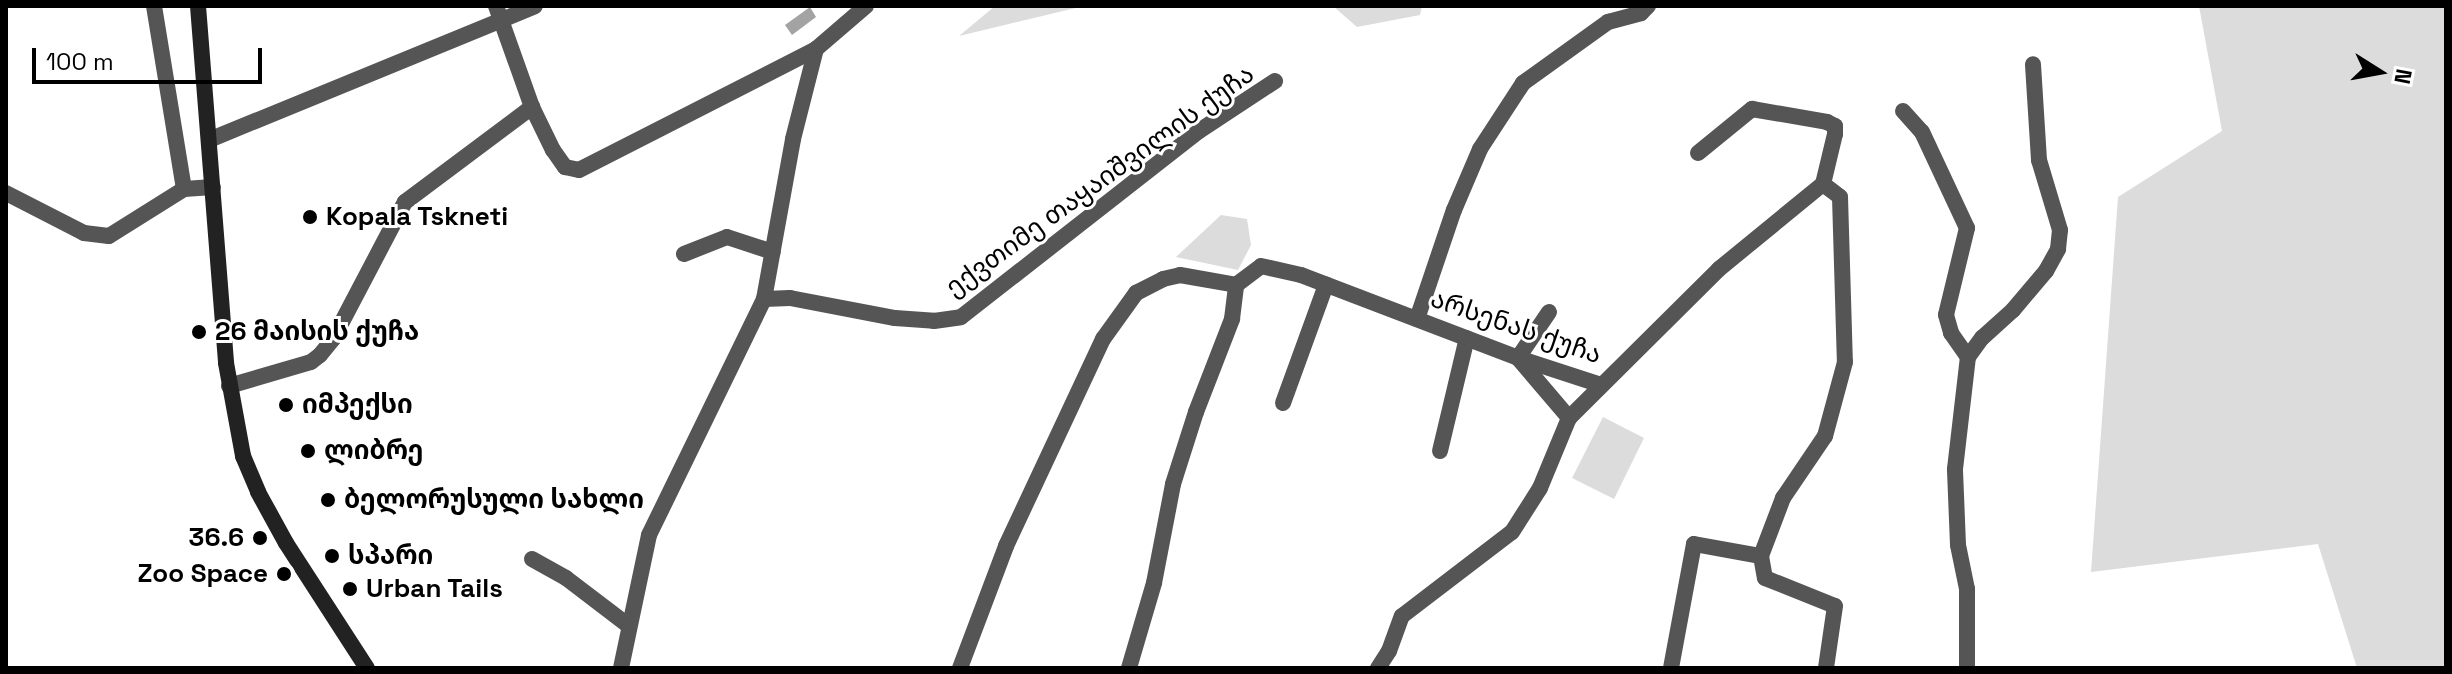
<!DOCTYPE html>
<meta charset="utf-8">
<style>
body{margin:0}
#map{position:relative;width:2452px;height:674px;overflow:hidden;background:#fff;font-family:"Space Grotesk","Noto Sans Georgian",sans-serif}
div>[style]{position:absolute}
.green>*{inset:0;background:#dcdcdc}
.water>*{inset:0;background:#a3a3a3}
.minor>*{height:16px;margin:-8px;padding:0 8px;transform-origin:8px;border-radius:8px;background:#555}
.secondary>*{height:16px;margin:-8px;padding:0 8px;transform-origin:8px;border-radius:8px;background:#222}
.dots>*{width:22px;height:22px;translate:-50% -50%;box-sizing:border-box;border:4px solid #fff;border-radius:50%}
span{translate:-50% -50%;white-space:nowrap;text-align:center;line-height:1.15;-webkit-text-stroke:6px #fff;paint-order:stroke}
.street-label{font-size:26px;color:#000}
.poi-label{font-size:26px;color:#000;font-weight:700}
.left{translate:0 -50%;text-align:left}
.right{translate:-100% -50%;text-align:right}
.frame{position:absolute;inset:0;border:8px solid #000;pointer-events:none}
.north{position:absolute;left:2340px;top:32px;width:80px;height:80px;-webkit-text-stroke:6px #fff;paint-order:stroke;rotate:101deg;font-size:22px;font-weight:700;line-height:32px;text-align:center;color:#000}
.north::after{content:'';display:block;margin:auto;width:28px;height:36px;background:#000;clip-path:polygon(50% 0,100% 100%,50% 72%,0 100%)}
.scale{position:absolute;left:32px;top:48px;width:230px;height:36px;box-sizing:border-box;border:4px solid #000;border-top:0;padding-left:10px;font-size:24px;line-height:28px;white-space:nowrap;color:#000;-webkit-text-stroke:6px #fff;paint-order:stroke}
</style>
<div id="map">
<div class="green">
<i style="clip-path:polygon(995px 6px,1084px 6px,959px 36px)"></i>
<i style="clip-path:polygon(1333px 6px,1422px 6px,1420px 15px,1357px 27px)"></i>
<i style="clip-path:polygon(2199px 6px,2446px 6px,2446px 668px,2357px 668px,2318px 544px,2091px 572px,2118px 197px,2222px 131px)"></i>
<i style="clip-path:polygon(1221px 215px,1247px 219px,1251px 245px,1238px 270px,1176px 257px)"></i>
<i style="clip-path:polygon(1603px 417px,1644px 438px,1614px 499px,1572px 478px)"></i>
</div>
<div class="water">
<i style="clip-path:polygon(810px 7px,816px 17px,792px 35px,785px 25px)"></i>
</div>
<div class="minor">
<i style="left:154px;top:6px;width:185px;rotate:80.7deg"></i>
<i style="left:184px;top:189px;width:29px;rotate:-4deg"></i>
<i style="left:496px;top:6px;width:107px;rotate:70.4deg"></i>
<i style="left:532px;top:107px;width:48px;rotate:64deg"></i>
<i style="left:553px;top:150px;width:21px;rotate:55deg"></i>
<i style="left:565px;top:167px;width:14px;rotate:12deg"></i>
<i style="left:579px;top:170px;width:266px;rotate:-27deg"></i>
<i style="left:1903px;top:111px;width:28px;rotate:48deg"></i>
<i style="left:1922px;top:132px;width:106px;rotate:64.9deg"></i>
<i style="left:1967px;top:228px;width:89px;rotate:103.6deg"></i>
<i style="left:1946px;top:315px;width:19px;rotate:74deg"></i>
<i style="left:1951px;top:333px;width:29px;rotate:55deg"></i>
<i style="left:209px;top:140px;width:352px;rotate:-22.3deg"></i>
<i style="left:1698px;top:153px;width:70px;rotate:-39.2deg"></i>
<i style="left:1752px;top:109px;width:76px;rotate:9.8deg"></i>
<i style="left:1827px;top:122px;width:9px;rotate:27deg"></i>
<i style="left:1835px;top:126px;width:8px;rotate:90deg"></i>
<i style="left:1835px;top:134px;width:51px;rotate:103.5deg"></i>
<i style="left:6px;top:193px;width:88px;rotate:27.1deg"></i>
<i style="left:84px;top:233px;width:25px;rotate:7deg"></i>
<i style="left:109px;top:236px;width:89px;rotate:-32.1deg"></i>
<i style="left:684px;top:254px;width:46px;rotate:-21.6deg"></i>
<i style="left:727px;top:237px;width:48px;rotate:18.1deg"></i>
<i style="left:764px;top:299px;width:26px;rotate:-2deg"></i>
<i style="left:790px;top:298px;width:107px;rotate:10.8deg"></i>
<i style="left:895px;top:318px;width:39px;rotate:4deg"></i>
<i style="left:934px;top:321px;width:27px;rotate:-8deg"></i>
<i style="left:961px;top:317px;width:302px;rotate:-38deg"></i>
<i style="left:1199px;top:131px;width:91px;rotate:-33.3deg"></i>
<i style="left:1549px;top:312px;width:55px;rotate:124deg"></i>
<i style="left:1518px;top:358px;width:79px;rotate:49.6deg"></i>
<i style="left:1417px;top:319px;width:115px;rotate:-71.3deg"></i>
<i style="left:1454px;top:210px;width:66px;rotate:-66.9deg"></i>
<i style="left:1480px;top:149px;width:79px;rotate:-56.9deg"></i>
<i style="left:1523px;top:83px;width:105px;rotate:-35.7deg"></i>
<i style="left:1608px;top:22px;width:34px;rotate:-15deg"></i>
<i style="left:1641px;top:13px;width:10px;rotate:-45deg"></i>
<i style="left:229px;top:386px;width:85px;rotate:-16.3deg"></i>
<i style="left:311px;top:362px;width:11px;rotate:-38deg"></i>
<i style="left:320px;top:355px;width:21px;rotate:-51deg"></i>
<i style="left:333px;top:339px;width:155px;rotate:-62.3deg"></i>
<i style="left:405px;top:202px;width:159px;rotate:-36.8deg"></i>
<i style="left:1283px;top:403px;width:126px;rotate:-70deg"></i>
<i style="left:1440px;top:451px;width:116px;rotate:-76.6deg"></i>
<i style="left:532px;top:559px;width:39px;rotate:29deg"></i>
<i style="left:566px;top:578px;width:79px;rotate:37.3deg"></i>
<i style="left:621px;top:668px;width:136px;rotate:-78.1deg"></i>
<i style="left:649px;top:535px;width:263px;rotate:-64deg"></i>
<i style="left:764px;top:299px;width:163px;rotate:-79.7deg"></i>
<i style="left:793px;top:139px;width:93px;rotate:-75.7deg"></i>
<i style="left:816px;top:49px;width:66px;rotate:-40.7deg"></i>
<i style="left:960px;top:668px;width:130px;rotate:-69.3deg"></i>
<i style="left:1006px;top:546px;width:229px;rotate:-64.9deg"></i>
<i style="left:1103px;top:339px;width:57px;rotate:-54.3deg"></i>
<i style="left:1136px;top:293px;width:30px;rotate:-27deg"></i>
<i style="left:1163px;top:279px;width:17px;rotate:-13deg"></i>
<i style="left:1180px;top:275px;width:57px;rotate:10.1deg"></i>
<i style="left:1236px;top:285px;width:31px;rotate:-37deg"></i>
<i style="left:1261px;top:266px;width:41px;rotate:12.7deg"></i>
<i style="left:1301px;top:275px;width:232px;rotate:20.9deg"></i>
<i style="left:1518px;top:358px;width:87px;rotate:18deg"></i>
<i style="left:1129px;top:668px;width:89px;rotate:-73.6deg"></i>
<i style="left:1154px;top:583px;width:101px;rotate:-79.1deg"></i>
<i style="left:1173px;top:484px;width:76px;rotate:-72.3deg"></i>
<i style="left:1196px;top:412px;width:100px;rotate:-68.8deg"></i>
<i style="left:1232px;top:319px;width:34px;rotate:-83deg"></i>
<i style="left:1378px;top:668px;width:20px;rotate:-57deg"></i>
<i style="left:1389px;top:651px;width:37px;rotate:-70deg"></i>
<i style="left:1402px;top:616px;width:138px;rotate:-37.4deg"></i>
<i style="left:1512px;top:532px;width:52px;rotate:-57.5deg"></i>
<i style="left:1540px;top:488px;width:76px;rotate:-67.5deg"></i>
<i style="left:1569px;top:418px;width:211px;rotate:-44.8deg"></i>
<i style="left:1719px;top:269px;width:134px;rotate:-39.3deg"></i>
<i style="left:1823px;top:184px;width:21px;rotate:37deg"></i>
<i style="left:1840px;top:197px;width:165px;rotate:88.3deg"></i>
<i style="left:1845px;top:362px;width:77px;rotate:105.1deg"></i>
<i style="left:1825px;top:436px;width:75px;rotate:124.1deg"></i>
<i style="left:1783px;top:498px;width:62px;rotate:110.8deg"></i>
<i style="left:1761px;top:556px;width:22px;rotate:80deg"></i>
<i style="left:1765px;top:578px;width:75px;rotate:21.8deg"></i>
<i style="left:1835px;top:606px;width:63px;rotate:98.3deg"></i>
<i style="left:1671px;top:668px;width:126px;rotate:-79.5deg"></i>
<i style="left:1694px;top:544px;width:68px;rotate:10.2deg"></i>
<i style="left:1967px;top:668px;width:79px;rotate:-90deg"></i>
<i style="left:1967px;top:589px;width:45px;rotate:-101.6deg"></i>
<i style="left:1958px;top:545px;width:76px;rotate:-92.3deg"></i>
<i style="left:1955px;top:469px;width:113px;rotate:-83.4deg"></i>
<i style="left:1968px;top:357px;width:24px;rotate:-54deg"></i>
<i style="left:1982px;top:338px;width:42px;rotate:-42.1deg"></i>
<i style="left:2013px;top:310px;width:51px;rotate:-49.8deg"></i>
<i style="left:2046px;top:271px;width:25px;rotate:-61deg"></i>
<i style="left:2058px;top:249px;width:19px;rotate:-84deg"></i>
<i style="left:2060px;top:230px;width:73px;rotate:-106.7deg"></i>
<i style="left:2039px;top:160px;width:96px;rotate:-93.6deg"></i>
</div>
<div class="secondary">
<i style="left:198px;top:6px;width:358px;rotate:85.5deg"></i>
<i style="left:226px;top:363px;width:95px;rotate:79.6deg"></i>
<i style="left:243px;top:456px;width:39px;rotate:67deg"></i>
<i style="left:258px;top:492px;width:58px;rotate:61.2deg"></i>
<i style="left:286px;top:543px;width:149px;rotate:57.1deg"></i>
</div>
<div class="dots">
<i style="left:310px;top:217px;background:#000"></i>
<i style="left:199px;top:332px;background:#000"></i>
<i style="left:286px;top:405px;background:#000"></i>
<i style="left:308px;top:451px;background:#000"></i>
<i style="left:328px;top:500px;background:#000"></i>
<i style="left:260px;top:538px;background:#000"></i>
<i style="left:332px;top:556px;background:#000"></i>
<i style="left:284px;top:574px;background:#000"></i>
<i style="left:350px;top:589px;background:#000"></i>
</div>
<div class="street-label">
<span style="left:1100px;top:181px;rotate:-36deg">ექვთიმე თაყაიშვილის ქუჩა</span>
<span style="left:1516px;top:327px;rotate:19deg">არსენას ქუჩა</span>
</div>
<div class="poi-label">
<span class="left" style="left:326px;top:217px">Kopala Tskneti</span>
<span class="left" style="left:215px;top:332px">26 მაისის ქუჩა</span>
<span class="left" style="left:302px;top:405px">იმპექსი</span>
<span class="left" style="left:324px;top:451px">ლიბრე</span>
<span class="left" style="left:344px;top:500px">ბელორუსული სახლი</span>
<span class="right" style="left:244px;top:538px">36.6</span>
<span class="left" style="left:348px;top:556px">სპარი</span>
<span class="right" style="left:268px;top:574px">Zoo Space</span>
<span class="left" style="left:366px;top:589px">Urban Tails</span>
</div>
<div class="frame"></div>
<div class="north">N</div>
<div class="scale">100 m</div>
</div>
